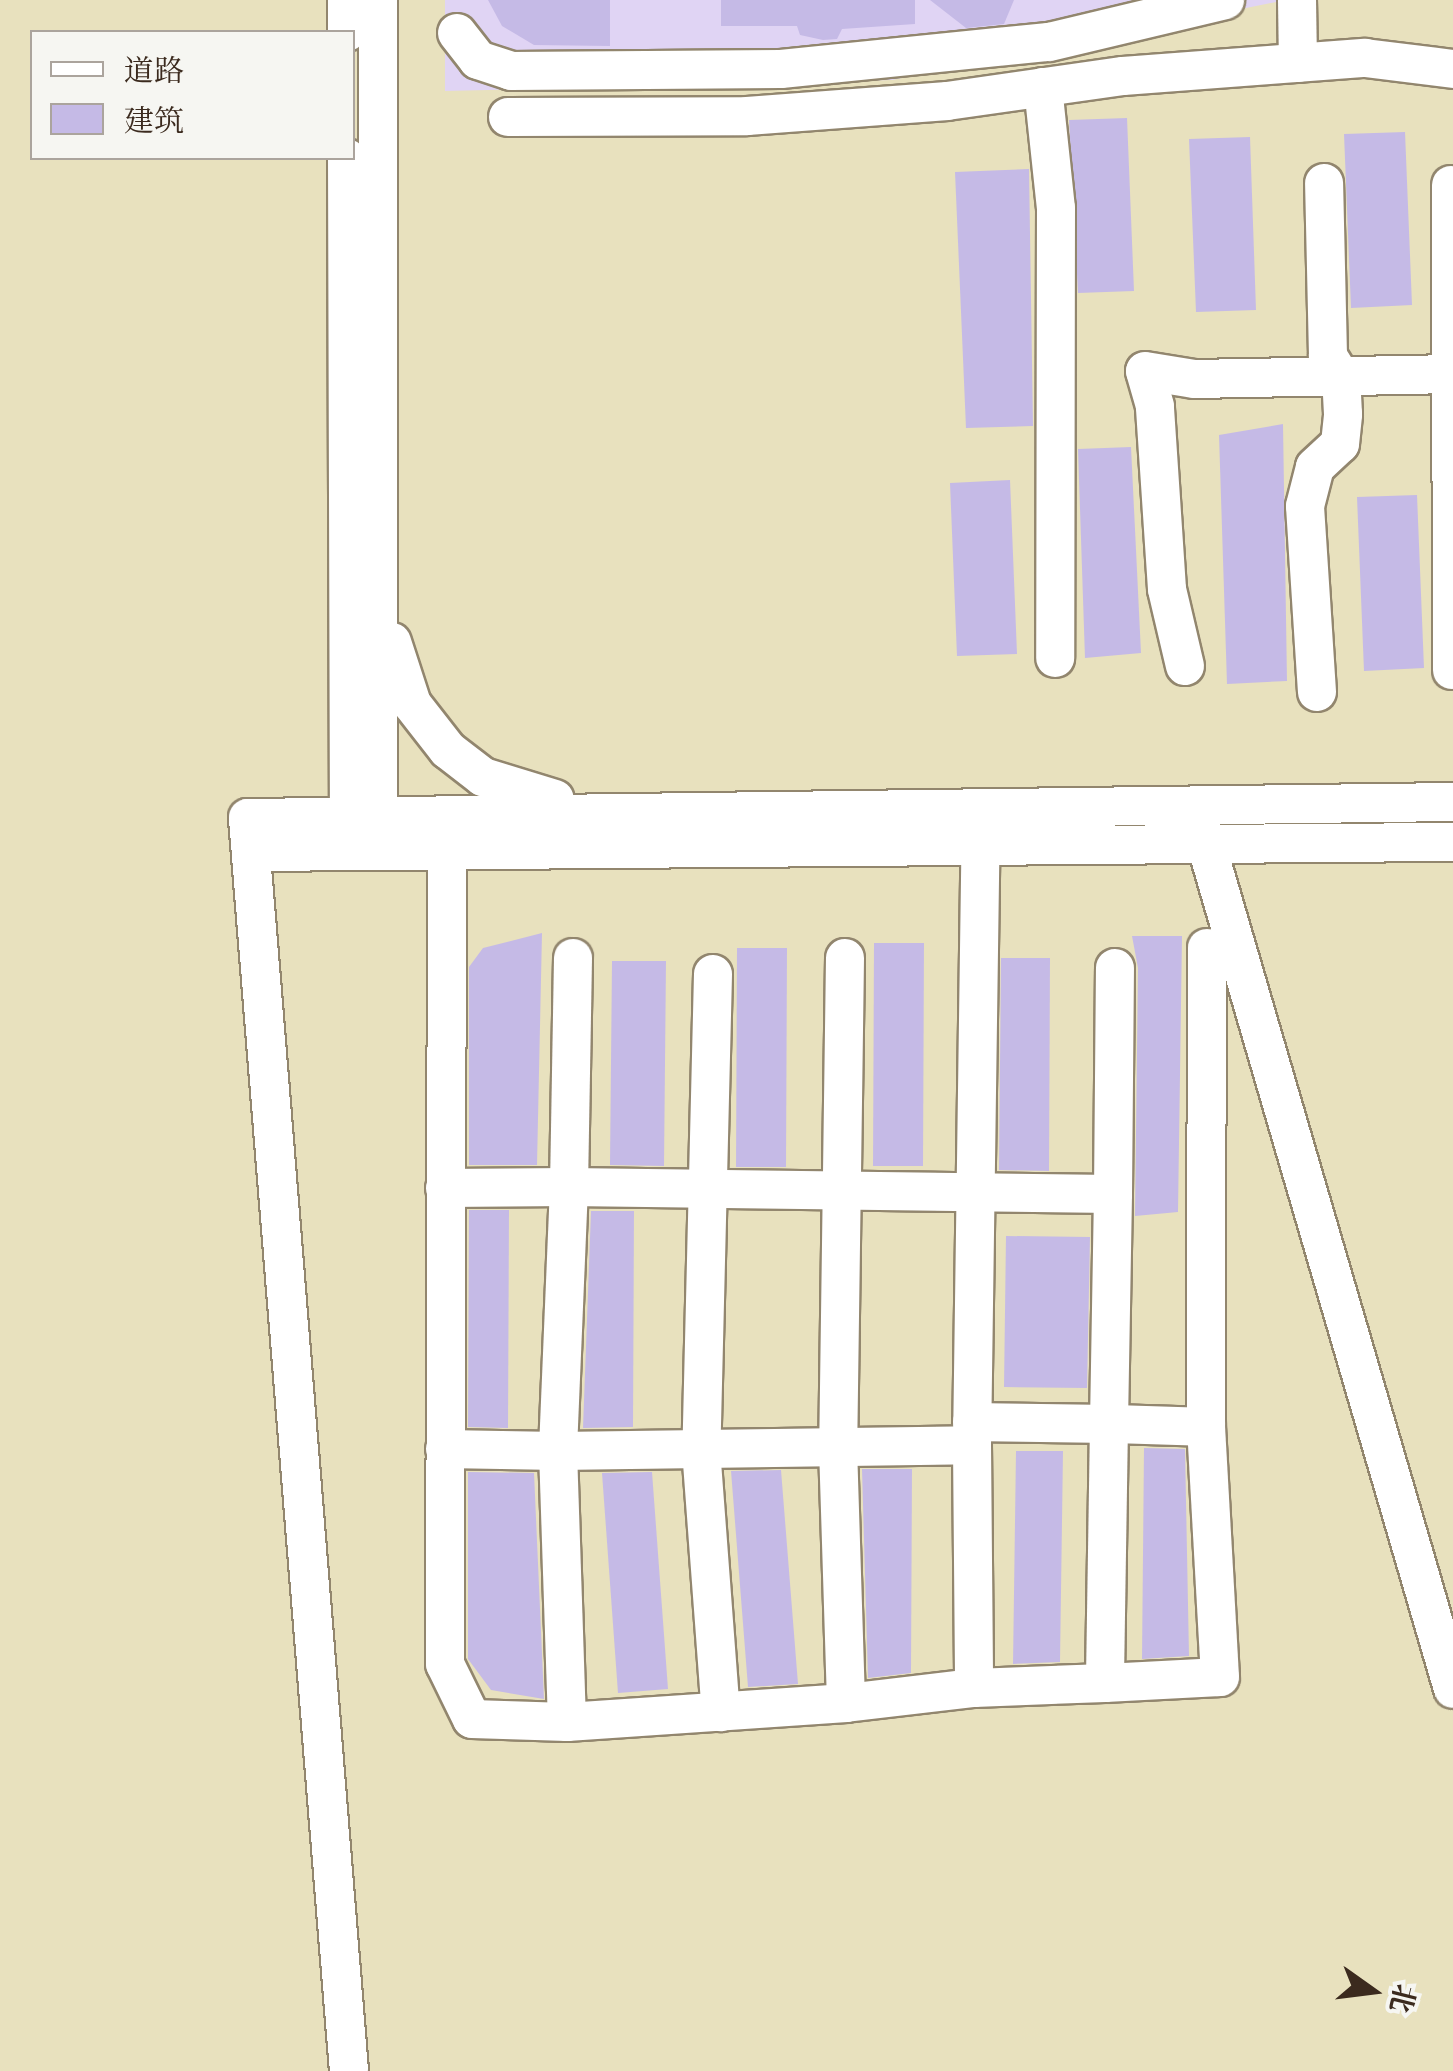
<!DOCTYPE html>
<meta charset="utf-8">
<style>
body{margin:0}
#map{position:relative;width:1453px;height:2071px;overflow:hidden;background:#e8e1be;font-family:Cardo,"Noto Serif SC",serif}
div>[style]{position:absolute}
.built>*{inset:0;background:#e0d4f4}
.building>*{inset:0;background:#c5bae6}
.roads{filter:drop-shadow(2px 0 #92866e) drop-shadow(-2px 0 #92866e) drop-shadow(0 2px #92866e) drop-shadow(0 -2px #92866e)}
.minor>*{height:38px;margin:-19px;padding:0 19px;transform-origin:19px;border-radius:19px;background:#fff}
span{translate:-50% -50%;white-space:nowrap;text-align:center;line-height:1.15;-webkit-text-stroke:9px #f6f6f2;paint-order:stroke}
.legend{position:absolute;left:30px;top:30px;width:325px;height:130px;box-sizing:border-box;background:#f6f6f2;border:2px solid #aba49d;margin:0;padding:12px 18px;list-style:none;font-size:30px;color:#3b2a1e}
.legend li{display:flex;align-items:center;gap:20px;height:50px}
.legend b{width:50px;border:2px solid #aba49d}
.north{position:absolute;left:1323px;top:1941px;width:100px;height:100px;-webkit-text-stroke:8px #f6f6f2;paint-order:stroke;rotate:104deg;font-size:28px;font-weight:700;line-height:40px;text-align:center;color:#3b2a1e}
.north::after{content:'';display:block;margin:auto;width:35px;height:45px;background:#3b2a1e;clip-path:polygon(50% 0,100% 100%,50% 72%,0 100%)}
</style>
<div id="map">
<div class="built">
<i style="clip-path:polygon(445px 0,1286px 0,892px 80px,445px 91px)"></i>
</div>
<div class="building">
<i style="clip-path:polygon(488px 0,610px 0,610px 46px,534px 45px,502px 26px)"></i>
<i style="clip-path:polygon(721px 0,915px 0,915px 24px,842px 29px,837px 39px,823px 40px,800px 35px,797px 26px,721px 26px)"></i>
<i style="clip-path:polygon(930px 0,1014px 0,1004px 24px,966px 28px)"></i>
<i style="clip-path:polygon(1127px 118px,1134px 291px,1078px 293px,1069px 120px)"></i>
<i style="clip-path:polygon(1405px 132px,1412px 305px,1351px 308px,1344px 134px)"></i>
<i style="clip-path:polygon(1250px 137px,1256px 310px,1196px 312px,1189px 139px)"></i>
<i style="clip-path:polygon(1029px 169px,1033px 426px,966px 428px,955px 172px)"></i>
<i style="clip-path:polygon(1283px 424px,1287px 681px,1227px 684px,1219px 435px)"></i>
<i style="clip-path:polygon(1131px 447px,1141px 653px,1085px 658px,1078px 449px)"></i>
<i style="clip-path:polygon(1010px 480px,1017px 654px,957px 656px,950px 483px)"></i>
<i style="clip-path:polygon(1417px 495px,1424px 668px,1364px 671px,1357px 497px)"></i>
<i style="clip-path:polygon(542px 933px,537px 1165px,469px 1165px,469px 967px,483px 948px)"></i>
<i style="clip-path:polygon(1132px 936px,1182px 936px,1178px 1212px,1135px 1216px,1138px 968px)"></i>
<i style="clip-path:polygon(874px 943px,924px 943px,923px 1166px,873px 1166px)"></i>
<i style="clip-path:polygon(737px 948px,787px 948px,786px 1167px,736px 1167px)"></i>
<i style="clip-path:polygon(1001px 958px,1050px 958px,1049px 1171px,999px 1170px)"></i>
<i style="clip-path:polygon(612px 961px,666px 961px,664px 1166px,610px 1165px)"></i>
<i style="clip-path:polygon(469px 1210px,509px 1210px,508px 1428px,468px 1427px)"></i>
<i style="clip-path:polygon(591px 1211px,634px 1211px,633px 1427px,583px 1428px)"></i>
<i style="clip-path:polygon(1006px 1236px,1090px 1237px,1087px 1388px,1004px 1387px)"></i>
<i style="clip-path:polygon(1144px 1448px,1185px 1449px,1189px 1656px,1142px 1659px)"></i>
<i style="clip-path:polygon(1016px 1451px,1063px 1451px,1060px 1662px,1013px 1664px)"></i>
<i style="clip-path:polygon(862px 1469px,912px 1469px,911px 1673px,868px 1678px)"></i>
<i style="clip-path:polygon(781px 1470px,798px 1684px,748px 1687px,731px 1471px)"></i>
<i style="clip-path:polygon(468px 1472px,534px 1473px,544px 1699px,491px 1690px,468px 1659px)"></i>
<i style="clip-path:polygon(652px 1472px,668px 1689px,618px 1693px,602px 1473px)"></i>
</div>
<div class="roads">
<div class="minor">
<i style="left:347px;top:0;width:32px;rotate:90deg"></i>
<i style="left:1297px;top:0;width:63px;rotate:89.1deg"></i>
<i style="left:457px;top:33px;width:34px;rotate:52deg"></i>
<i style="left:478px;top:60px;width:35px;rotate:18deg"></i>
<i style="left:511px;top:71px;width:270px;rotate:-0.4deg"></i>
<i style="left:781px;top:69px;width:269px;rotate:-5.8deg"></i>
<i style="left:1049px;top:42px;width:181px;rotate:-13.4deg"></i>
<i style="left:1043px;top:87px;width:122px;rotate:83.9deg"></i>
<i style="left:1056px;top:208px;width:450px;rotate:90.1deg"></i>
<i style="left:508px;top:117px;width:239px;rotate:-0.2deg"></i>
<i style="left:747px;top:116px;width:201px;rotate:-4.3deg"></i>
<i style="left:947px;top:101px;width:178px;rotate:-8.1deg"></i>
<i style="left:1123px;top:76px;width:243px;rotate:-4.3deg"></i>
<i style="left:1365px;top:58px;width:89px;rotate:7.1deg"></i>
<i style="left:347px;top:158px;width:682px;rotate:89.83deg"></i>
<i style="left:1451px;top:185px;width:485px;rotate:89.9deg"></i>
<i style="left:392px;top:642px;width:65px;rotate:72.1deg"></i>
<i style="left:412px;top:704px;width:58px;rotate:52deg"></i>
<i style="left:448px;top:750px;width:44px;rotate:37.6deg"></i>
<i style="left:483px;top:777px;width:75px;rotate:17deg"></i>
<i style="left:1185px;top:666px;width:79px;rotate:-103.2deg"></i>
<i style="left:1167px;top:589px;width:183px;rotate:-93.8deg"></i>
<i style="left:1155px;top:406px;width:36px;rotate:-106deg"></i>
<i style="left:1145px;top:371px;width:50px;rotate:9.3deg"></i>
<i style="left:1194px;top:379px;width:259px;rotate:-1.1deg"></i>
<i style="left:1317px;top:692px;width:186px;rotate:-93.7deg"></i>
<i style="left:1305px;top:506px;width:40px;rotate:-75.6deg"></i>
<i style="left:1315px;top:467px;width:34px;rotate:-43deg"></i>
<i style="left:1340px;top:444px;width:30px;rotate:-84deg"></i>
<i style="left:1343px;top:414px;width:37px;rotate:-93deg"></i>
<i style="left:1341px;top:377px;width:25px;rotate:-122deg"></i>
<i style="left:1328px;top:356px;width:173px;rotate:-91.3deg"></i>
<i style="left:1200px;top:823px;width:902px;rotate:73.71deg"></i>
<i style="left:378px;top:838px;width:838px;rotate:-90deg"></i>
<i style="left:251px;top:852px;width:1202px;rotate:-0.48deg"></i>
<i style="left:447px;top:852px;width:812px;rotate:90.14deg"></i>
<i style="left:445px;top:1664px;width:61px;rotate:63.9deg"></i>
<i style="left:472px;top:1719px;width:95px;rotate:1.8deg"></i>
<i style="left:567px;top:1722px;width:280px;rotate:-3.9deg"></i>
<i style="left:846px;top:1703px;width:129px;rotate:-6.7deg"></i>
<i style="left:974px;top:1688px;width:131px;rotate:-2.2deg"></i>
<i style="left:1105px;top:1683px;width:115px;rotate:-3deg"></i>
<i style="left:1220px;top:1677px;width:250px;rotate:-93.2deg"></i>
<i style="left:1206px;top:1427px;width:97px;rotate:-178.2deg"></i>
<i style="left:1109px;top:1424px;width:259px;rotate:90.9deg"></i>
<i style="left:573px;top:958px;width:229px;rotate:91deg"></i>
<i style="left:569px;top:1187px;width:544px;rotate:0.74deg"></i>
<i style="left:1113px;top:1194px;width:230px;rotate:91deg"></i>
<i style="left:1109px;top:1424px;width:137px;rotate:-179.2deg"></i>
<i style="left:845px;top:958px;width:489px;rotate:90.8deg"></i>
<i style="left:838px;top:1447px;width:256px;rotate:88.2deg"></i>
<i style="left:713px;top:974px;width:475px;rotate:91.4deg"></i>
<i style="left:701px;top:1449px;width:264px;rotate:85.7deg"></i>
<i style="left:445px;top:1188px;width:124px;rotate:-0.5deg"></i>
<i style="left:569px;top:1187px;width:264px;rotate:92.4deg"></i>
<i style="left:558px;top:1451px;width:414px;rotate:-0.8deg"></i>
<i style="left:972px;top:1445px;width:637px;rotate:-89.19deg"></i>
<i style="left:1113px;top:1194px;width:226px;rotate:-89.5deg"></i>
<i style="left:1206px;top:1427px;width:479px;rotate:-89.9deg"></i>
<i style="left:972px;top:1445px;width:243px;rotate:89.5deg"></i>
<i style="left:445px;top:1449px;width:113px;rotate:1deg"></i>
<i style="left:558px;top:1451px;width:271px;rotate:88.1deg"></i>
<i style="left:349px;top:2071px;width:1257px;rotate:-94.61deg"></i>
<i style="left:248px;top:818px;width:1205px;rotate:-0.76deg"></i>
</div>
</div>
<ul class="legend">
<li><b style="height:12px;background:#fff"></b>道路</li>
<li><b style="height:28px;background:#c5bae6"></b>建筑</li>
</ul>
<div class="north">北</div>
</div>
